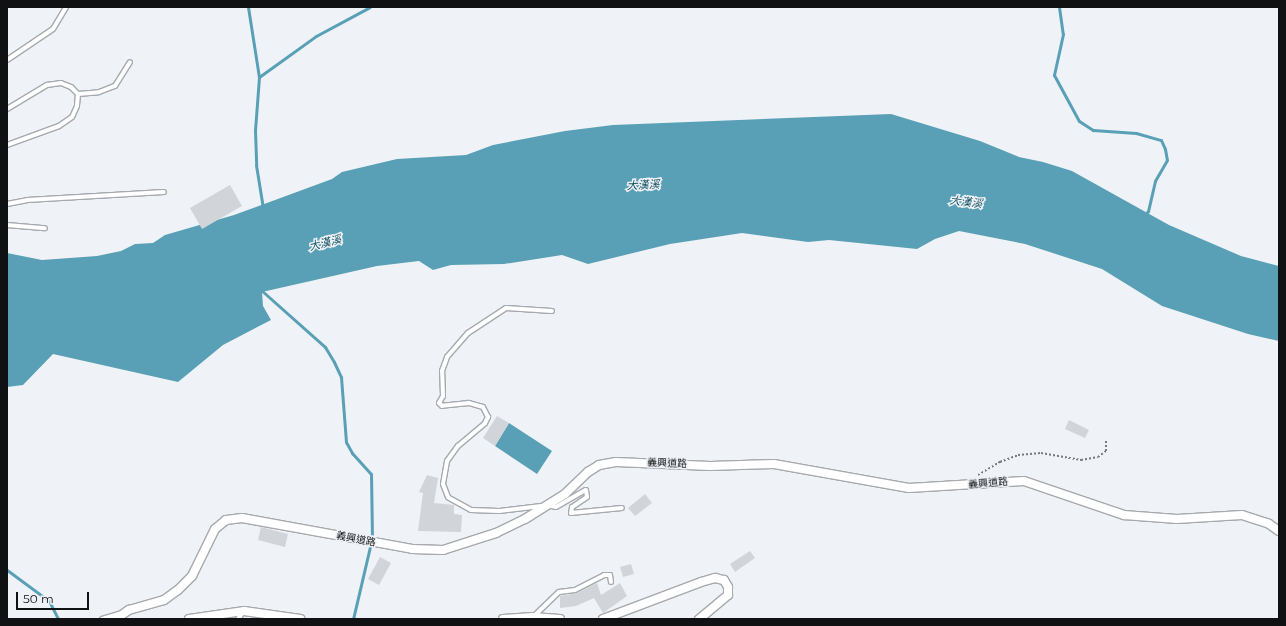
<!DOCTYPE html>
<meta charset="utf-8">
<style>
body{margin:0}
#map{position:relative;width:1286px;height:626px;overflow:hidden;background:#eff3f7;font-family:Montserrat,"Noto Sans TC",sans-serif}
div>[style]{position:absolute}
.water>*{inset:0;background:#59a0b7}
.stream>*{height:3px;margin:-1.5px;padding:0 1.5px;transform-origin:1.5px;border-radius:1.5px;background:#59a0b7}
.building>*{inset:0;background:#d1d5d9}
.path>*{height:2px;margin-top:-1px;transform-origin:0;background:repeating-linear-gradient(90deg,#77797b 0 2px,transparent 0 4px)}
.roads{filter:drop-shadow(1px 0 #a6a9ae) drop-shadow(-1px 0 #a6a9ae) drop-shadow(0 1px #a6a9ae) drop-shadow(0 -1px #a6a9ae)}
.lane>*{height:4px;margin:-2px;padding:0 2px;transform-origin:2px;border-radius:2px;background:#fff}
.street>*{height:8px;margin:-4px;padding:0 4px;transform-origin:4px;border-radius:4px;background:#fff}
span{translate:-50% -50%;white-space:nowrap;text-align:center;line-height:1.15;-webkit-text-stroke:3px #eff3f7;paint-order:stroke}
.street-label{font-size:10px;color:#101112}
.water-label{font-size:11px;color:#165263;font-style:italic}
.frame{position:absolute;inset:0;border:8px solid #101112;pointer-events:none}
.scale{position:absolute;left:16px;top:592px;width:73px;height:18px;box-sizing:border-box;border:2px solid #101112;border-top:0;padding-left:5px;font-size:12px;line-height:14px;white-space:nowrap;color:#101112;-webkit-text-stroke:3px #eff3f7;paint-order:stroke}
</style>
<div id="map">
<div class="water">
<i style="clip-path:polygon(891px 114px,980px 141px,1019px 157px,1043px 162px,1072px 171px,1169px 225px,1241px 256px,1279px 266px,1279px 341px,1248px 334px,1162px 306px,1102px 269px,1025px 244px,959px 231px,935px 239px,917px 249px,829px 240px,808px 242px,742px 233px,670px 244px,588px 264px,562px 255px,504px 264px,451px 265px,433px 270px,419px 261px,377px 266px,262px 292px,263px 306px,271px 320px,223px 345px,178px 382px,53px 354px,23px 385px,7px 387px,7px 253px,42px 260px,97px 256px,121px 251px,135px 244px,153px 243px,165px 235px,234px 215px,332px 179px,342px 172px,397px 159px,466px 155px,493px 145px,565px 131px,613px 125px)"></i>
<i style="clip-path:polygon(509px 423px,552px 451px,537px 474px,495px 446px)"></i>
</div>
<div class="stream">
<i style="left:248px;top:7px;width:71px;rotate:81.1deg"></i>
<i style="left:259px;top:77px;width:53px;rotate:94.3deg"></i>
<i style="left:255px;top:130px;width:35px;rotate:88deg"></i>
<i style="left:256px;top:165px;width:44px;rotate:80.8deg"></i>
<i style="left:1059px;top:7px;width:27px;rotate:82deg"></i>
<i style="left:1063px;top:34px;width:42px;rotate:102.4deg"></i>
<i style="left:1054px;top:75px;width:52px;rotate:61.5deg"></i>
<i style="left:1079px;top:121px;width:17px;rotate:33deg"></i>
<i style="left:1093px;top:130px;width:43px;rotate:4deg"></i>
<i style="left:1136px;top:133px;width:26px;rotate:16deg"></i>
<i style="left:1161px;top:140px;width:10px;rotate:66deg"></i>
<i style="left:1165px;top:149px;width:11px;rotate:80deg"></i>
<i style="left:1167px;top:160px;width:24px;rotate:120deg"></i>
<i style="left:1155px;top:181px;width:31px;rotate:103deg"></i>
<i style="left:1148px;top:211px;width:5px;rotate:127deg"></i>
<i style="left:259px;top:77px;width:70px;rotate:-35.7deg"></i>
<i style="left:316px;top:36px;width:61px;rotate:-28.2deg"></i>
<i style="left:261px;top:290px;width:86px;rotate:41.7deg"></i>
<i style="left:325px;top:347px;width:17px;rotate:59deg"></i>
<i style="left:334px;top:362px;width:17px;rotate:65deg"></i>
<i style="left:341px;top:377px;width:65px;rotate:85.6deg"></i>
<i style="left:346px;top:442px;width:13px;rotate:61deg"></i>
<i style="left:352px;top:453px;width:28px;rotate:48deg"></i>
<i style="left:371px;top:474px;width:64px;rotate:89.1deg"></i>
<i style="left:372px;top:538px;width:83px;rotate:103.2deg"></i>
<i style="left:7px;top:570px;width:52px;rotate:36.4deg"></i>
<i style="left:49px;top:601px;width:20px;rotate:63deg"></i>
</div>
<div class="building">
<i style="clip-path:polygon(230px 185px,242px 206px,202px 229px,190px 208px)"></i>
<i style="clip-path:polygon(497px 416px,509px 423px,495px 446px,483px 438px)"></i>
<i style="clip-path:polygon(1069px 420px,1089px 430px,1085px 438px,1065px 429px)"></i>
<i style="clip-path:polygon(427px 475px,438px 478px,434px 503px,454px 505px,454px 514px,462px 515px,461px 532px,418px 531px,423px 493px,419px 492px)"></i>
<i style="clip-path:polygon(645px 494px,652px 503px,635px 516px,628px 508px)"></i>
<i style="clip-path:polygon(261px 527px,288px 534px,285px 547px,258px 540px)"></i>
<i style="clip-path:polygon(750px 551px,755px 558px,735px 572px,730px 564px)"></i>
<i style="clip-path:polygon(380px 557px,391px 563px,379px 585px,368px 579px)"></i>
<i style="clip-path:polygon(631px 564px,634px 574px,623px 577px,620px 567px)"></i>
<i style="clip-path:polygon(597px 583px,601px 595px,620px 583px,627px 596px,603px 613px,594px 598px,576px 606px,560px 608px,560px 596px,577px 593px)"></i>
</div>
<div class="path">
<i style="left:978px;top:475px;width:26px;rotate:-31deg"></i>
<i style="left:1000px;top:462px;width:19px;rotate:-21deg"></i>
<i style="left:1018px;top:455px;width:23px;rotate:-5deg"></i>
<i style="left:1041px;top:453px;width:41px;rotate:9.9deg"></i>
<i style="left:1081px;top:460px;width:17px;rotate:-10deg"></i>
<i style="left:1098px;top:457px;width:10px;rotate:-37deg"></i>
<i style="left:1106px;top:451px;width:12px;rotate:-90deg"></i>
</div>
<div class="roads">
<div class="lane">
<i style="left:7px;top:60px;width:55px;rotate:-34deg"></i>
<i style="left:53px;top:29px;width:26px;rotate:-59deg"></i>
<i style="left:78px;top:94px;width:21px;rotate:-5deg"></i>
<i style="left:99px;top:92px;width:17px;rotate:-21deg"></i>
<i style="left:115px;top:86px;width:28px;rotate:-58deg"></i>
<i style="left:7px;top:109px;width:47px;rotate:-31deg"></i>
<i style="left:47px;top:85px;width:14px;rotate:-8deg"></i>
<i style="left:61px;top:83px;width:11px;rotate:22deg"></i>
<i style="left:71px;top:87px;width:10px;rotate:45deg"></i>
<i style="left:78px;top:94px;width:12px;rotate:95deg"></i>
<i style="left:77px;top:106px;width:12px;rotate:114deg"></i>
<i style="left:72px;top:117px;width:16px;rotate:145deg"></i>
<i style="left:59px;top:126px;width:55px;rotate:159.9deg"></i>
<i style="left:7px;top:204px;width:20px;rotate:-11deg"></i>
<i style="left:27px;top:200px;width:137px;rotate:-3.3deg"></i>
<i style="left:7px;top:225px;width:38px;rotate:5deg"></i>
<i style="left:548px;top:505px;width:8px;rotate:14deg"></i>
<i style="left:556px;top:507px;width:34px;rotate:-30deg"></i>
<i style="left:586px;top:490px;width:7px;rotate:82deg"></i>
<i style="left:587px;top:497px;width:18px;rotate:146deg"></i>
<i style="left:572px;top:507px;width:6px;rotate:99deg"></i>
<i style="left:571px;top:513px;width:51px;rotate:-5.6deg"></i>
<i style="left:541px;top:506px;width:42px;rotate:173.2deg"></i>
<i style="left:499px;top:511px;width:28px;rotate:-178deg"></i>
<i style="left:471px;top:510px;width:26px;rotate:-151deg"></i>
<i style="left:448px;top:497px;width:14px;rotate:-111deg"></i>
<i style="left:443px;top:484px;width:23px;rotate:-80deg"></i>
<i style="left:447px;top:461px;width:19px;rotate:-54deg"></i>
<i style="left:458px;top:446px;width:35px;rotate:-40deg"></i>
<i style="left:485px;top:423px;width:7px;rotate:-63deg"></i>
<i style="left:488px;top:417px;width:11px;rotate:-117deg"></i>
<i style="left:483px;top:407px;width:15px;rotate:-164deg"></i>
<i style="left:469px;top:403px;width:27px;rotate:174deg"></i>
<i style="left:442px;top:406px;width:4px;rotate:-135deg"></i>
<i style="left:439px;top:403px;width:8px;rotate:-60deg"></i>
<i style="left:443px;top:396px;width:25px;rotate:-92deg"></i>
<i style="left:442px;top:371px;width:15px;rotate:-70deg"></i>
<i style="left:447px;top:357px;width:32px;rotate:-49deg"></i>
<i style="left:468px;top:333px;width:45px;rotate:-33.3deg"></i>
<i style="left:506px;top:308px;width:46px;rotate:3.7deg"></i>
<i style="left:533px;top:617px;width:36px;rotate:-44deg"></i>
<i style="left:559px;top:592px;width:16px;rotate:-7deg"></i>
<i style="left:575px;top:590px;width:33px;rotate:-27deg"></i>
<i style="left:604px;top:575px;width:6px"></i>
<i style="left:610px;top:575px;width:7px;rotate:82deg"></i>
<i style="left:102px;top:619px;width:21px;rotate:-17deg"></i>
<i style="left:238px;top:619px;width:9px;rotate:-54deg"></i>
</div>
<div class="street">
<i style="left:116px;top:619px;width:16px;rotate:-35deg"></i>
<i style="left:129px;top:610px;width:36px;rotate:-16deg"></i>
<i style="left:164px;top:600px;width:17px;rotate:-36deg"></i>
<i style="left:178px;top:590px;width:20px;rotate:-45deg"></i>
<i style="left:192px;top:576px;width:52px;rotate:-63.9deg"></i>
<i style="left:215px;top:529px;width:14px;rotate:-39deg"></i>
<i style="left:226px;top:520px;width:16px;rotate:-7deg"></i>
<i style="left:242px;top:518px;width:173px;rotate:10.3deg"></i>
<i style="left:412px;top:549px;width:31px;rotate:2deg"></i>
<i style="left:443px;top:550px;width:56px;rotate:-17.8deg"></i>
<i style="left:496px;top:533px;width:32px;rotate:-26deg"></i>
<i style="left:525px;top:519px;width:47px;rotate:-32deg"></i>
<i style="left:565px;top:494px;width:32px;rotate:-44deg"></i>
<i style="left:588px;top:472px;width:13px;rotate:-32deg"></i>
<i style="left:599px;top:465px;width:17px;rotate:-10deg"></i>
<i style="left:616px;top:462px;width:94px;rotate:2.4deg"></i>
<i style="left:710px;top:466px;width:64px;rotate:-1.8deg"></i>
<i style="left:774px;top:464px;width:137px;rotate:10.1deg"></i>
<i style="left:909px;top:488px;width:115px;rotate:-3.5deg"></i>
<i style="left:1024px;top:481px;width:106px;rotate:18.8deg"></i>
<i style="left:1124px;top:515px;width:53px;rotate:4.3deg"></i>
<i style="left:1177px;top:519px;width:65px;rotate:-3.5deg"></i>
<i style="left:1242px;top:515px;width:28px;rotate:18deg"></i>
<i style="left:1269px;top:524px;width:12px;rotate:35deg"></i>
<i style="left:189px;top:619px;width:56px;rotate:-8.3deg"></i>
<i style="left:244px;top:611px;width:57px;rotate:8.1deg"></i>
<i style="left:503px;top:619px;width:30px;rotate:-4deg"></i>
<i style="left:533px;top:617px;width:27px;rotate:4deg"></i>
<i style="left:603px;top:619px;width:105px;rotate:-20.7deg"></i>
<i style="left:701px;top:582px;width:15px;rotate:-16deg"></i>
<i style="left:715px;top:578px;width:9px;rotate:13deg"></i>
<i style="left:724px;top:580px;width:8px;rotate:60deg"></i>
<i style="left:728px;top:587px;width:8px;rotate:90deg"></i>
<i style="left:728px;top:595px;width:38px;rotate:140deg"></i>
</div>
</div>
<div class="street-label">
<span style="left:667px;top:463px;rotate:2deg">義興道路</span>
<span style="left:988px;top:483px;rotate:-5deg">義興道路</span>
<span style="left:356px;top:539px;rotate:11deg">義興道路</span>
</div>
<div class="water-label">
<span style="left:643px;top:185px;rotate:-3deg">大漢溪</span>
<span style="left:966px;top:202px;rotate:7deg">大漢溪</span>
<span style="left:325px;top:243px;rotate:-14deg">大漢溪</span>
</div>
<div class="frame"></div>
<div class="scale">50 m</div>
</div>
